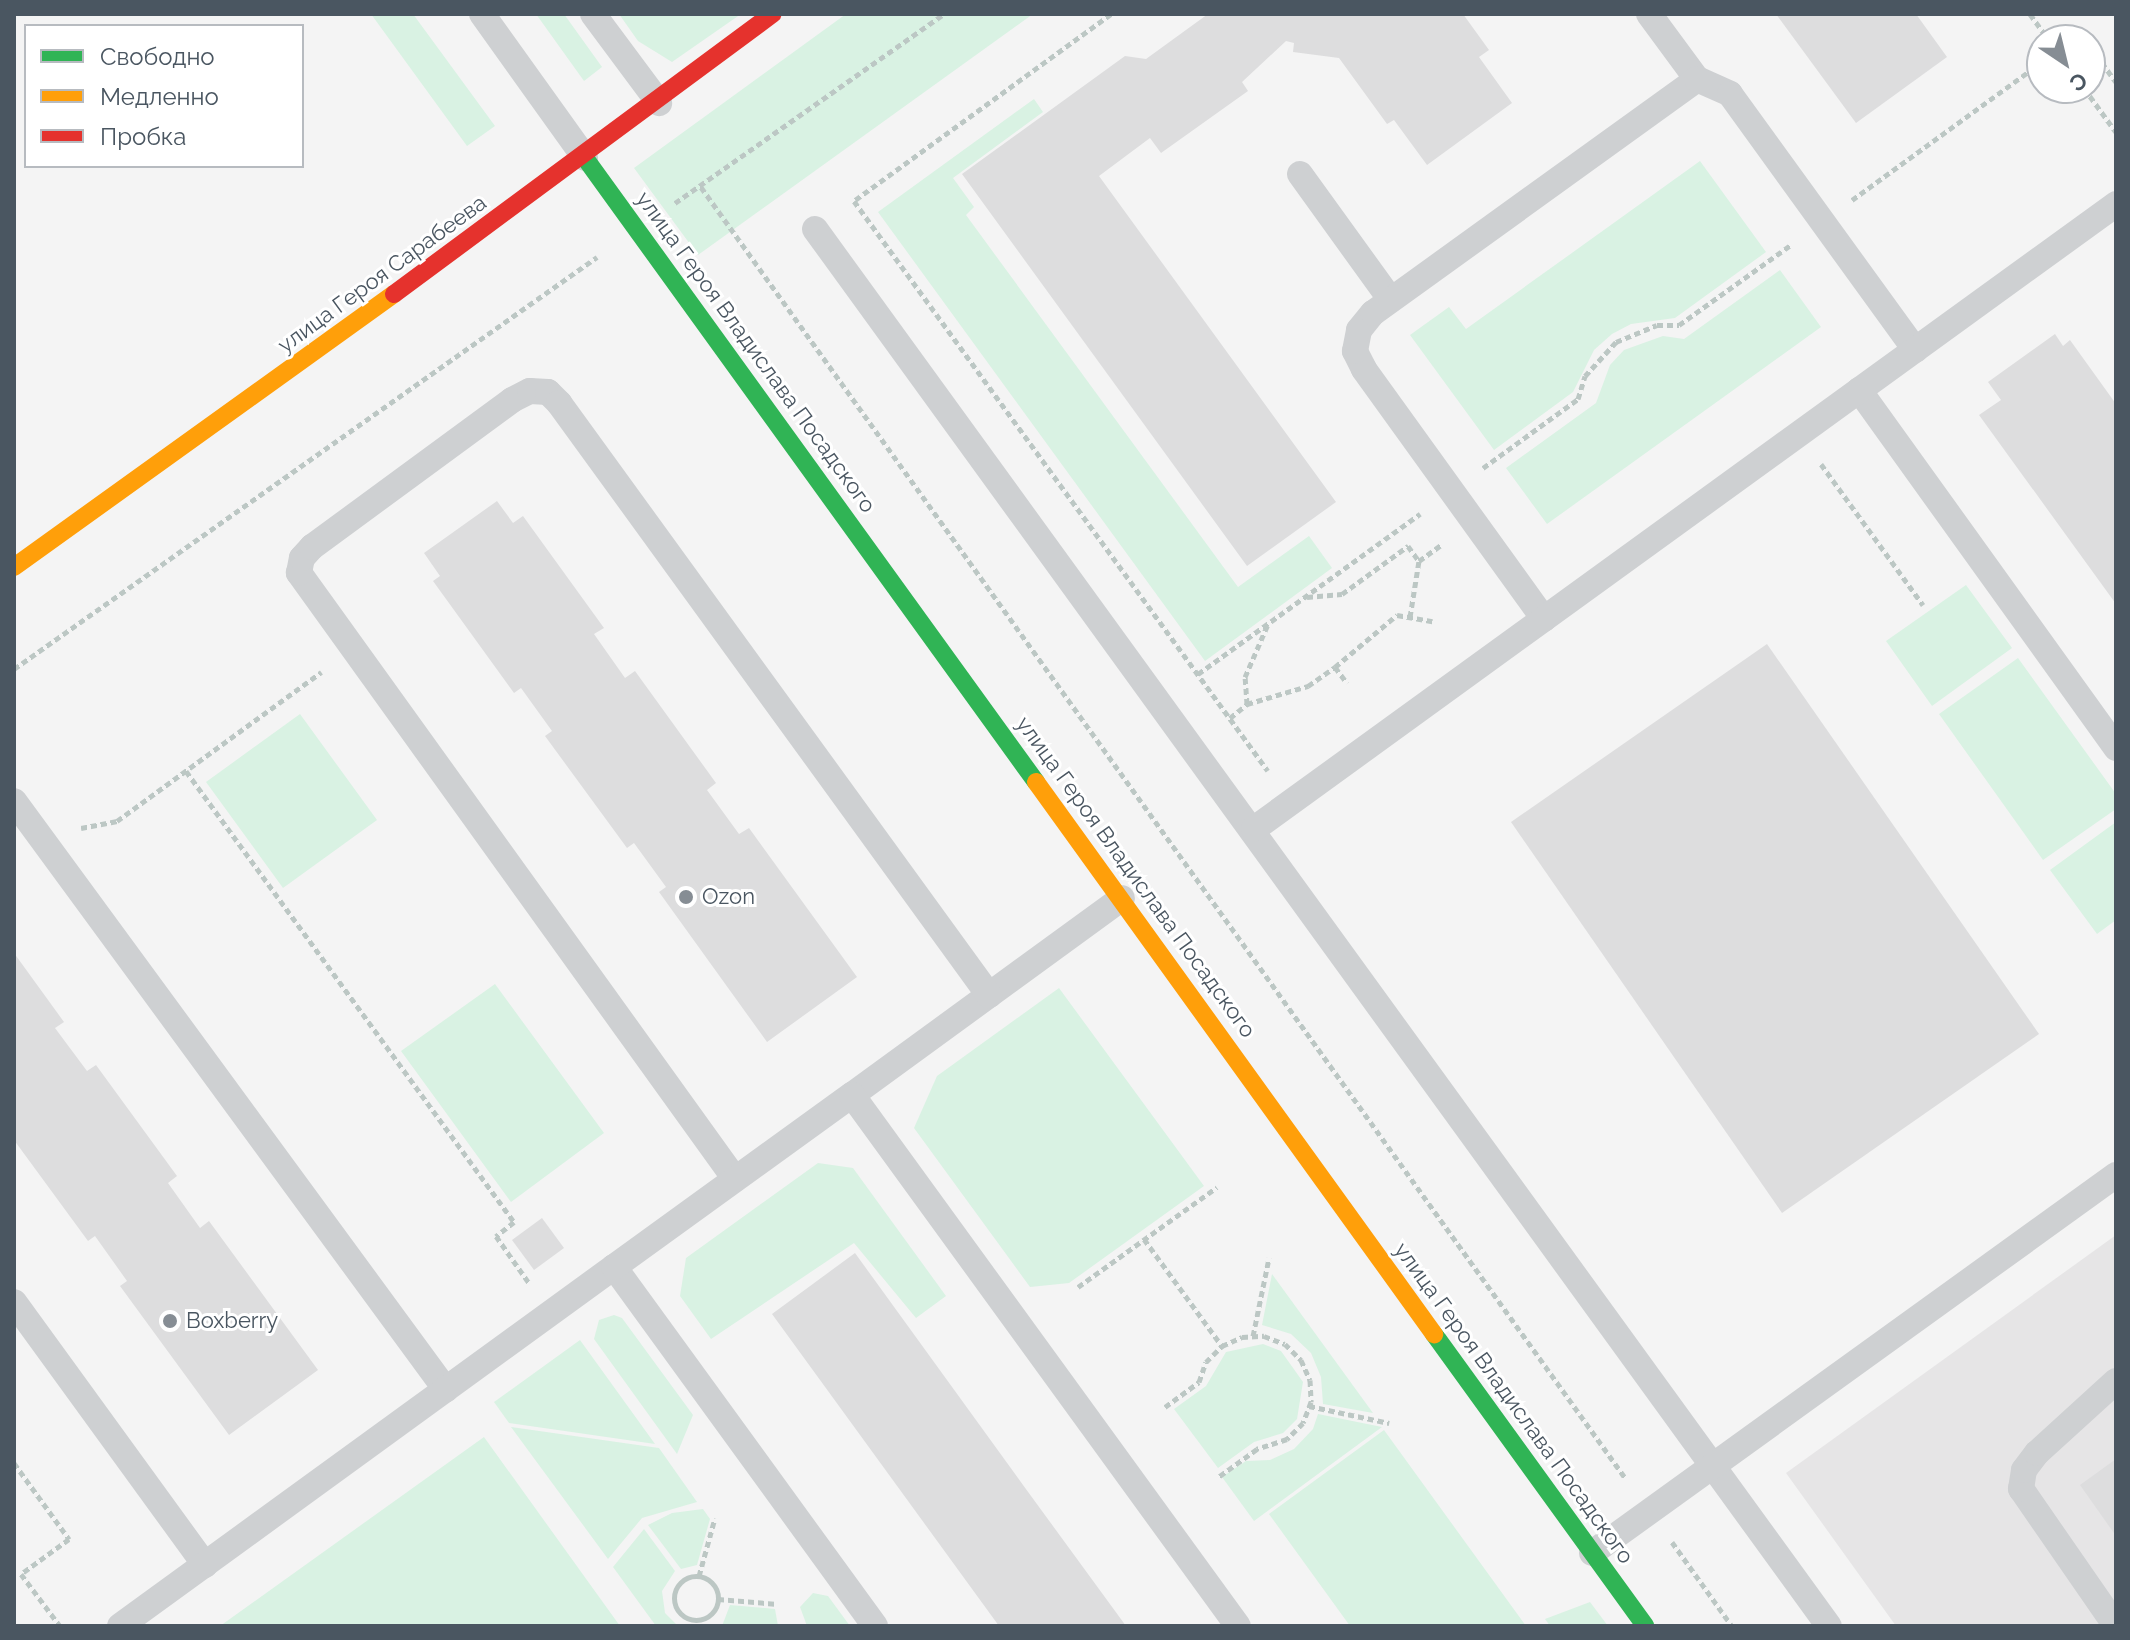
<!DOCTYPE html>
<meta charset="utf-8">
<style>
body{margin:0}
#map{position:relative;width:2130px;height:1640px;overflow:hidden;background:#f4f4f4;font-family:Raleway,sans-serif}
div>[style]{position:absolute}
.education>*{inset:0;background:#e6e5e6}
.green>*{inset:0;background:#d9f2e3}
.building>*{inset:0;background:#ddddde}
.path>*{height:5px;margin-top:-2.5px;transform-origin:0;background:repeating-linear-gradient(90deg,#bcc7c4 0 6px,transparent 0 10px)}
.path>.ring{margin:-2.5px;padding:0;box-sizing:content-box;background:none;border:5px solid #bcc7c4;border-radius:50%}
.lane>*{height:26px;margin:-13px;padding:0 13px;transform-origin:13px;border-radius:13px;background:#ced0d2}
.fast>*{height:18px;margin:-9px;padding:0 9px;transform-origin:9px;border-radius:9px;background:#30b455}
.slow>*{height:18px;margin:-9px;padding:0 9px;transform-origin:9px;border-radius:9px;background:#ff9f0a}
.jam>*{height:18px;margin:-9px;padding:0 9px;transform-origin:9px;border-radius:9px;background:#e5322d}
.dots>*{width:22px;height:22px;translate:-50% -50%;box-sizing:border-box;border:4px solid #fff;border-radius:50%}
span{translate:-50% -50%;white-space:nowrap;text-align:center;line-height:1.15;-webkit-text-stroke:6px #fff;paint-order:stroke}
.street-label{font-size:22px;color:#4a5661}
.poi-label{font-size:22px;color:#4a5661}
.left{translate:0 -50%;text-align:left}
.frame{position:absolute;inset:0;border:16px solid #4a5661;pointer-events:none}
.legend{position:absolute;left:24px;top:24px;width:280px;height:144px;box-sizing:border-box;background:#fff;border:2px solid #b7bbc0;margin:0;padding:10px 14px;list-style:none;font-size:24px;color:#4a5661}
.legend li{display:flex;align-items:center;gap:16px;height:40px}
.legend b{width:40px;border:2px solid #b7bbc0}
.north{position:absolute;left:2026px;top:24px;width:80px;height:80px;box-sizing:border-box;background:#fff;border:2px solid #b7bbc0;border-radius:50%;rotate:145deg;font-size:22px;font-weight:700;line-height:32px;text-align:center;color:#4a5661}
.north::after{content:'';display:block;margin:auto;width:28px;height:36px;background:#868d94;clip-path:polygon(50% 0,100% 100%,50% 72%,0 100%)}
</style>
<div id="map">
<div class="education">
<i style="clip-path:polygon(2116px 1235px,2116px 1626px,1896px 1626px,1786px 1473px)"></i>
</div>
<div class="green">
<i style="clip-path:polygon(371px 14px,413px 14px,495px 126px,467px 146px)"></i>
<i style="clip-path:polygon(536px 14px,564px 14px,602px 67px,584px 81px)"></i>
<i style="clip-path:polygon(619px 14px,741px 14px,672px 62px,638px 41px)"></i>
<i style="clip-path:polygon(846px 14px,1033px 14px,698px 255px,634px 168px)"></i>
<i style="clip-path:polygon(1034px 99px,1043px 112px,953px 178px,974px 207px,966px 215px,1238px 587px,1309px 536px,1332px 568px,1205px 661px,878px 212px)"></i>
<i style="clip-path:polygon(1700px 161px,1766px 252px,1675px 318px,1631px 324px,1612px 334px,1594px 350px,1573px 392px,1494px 450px,1410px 335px,1449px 307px,1466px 329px)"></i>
<i style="clip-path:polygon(1780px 270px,1821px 327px,1547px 524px,1506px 468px,1596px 403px,1610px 365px,1624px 350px,1663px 336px,1684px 339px)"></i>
<i style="clip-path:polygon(1966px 585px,2012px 648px,1932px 706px,1886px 641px)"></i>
<i style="clip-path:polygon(2018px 658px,2116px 794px,2116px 809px,2043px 860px,1939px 714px)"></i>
<i style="clip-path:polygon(300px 714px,377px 820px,283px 888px,206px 782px)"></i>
<i style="clip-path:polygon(2116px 822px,2116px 920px,2097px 934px,2050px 870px)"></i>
<i style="clip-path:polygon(495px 984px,604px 1133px,511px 1202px,401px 1051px)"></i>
<i style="clip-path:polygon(1059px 988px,1204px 1186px,1069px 1283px,1030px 1287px,914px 1128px,937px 1076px)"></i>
<i style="clip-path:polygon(818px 1163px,853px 1168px,946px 1296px,916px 1318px,854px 1243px,711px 1339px,680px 1296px,686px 1258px)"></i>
<i style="clip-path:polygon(1272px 1274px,1373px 1413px,1323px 1404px,1321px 1377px,1311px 1353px,1291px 1334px,1262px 1325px)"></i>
<i style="clip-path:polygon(614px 1315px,622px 1318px,693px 1415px,677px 1454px,594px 1339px,599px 1320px)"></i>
<i style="clip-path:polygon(580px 1340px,655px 1444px,509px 1423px,494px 1402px)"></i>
<i style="clip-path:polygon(1263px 1344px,1281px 1351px,1303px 1382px,1297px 1419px,1283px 1433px,1254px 1442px,1218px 1468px,1174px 1409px,1206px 1386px,1226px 1352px)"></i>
<i style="clip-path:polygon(1318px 1414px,1382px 1427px,1254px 1521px,1222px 1477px,1246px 1461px,1270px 1460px,1294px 1449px,1313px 1429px)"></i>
<i style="clip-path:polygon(511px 1427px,659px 1448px,697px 1502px,642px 1518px,608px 1559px)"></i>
<i style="clip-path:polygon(1384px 1430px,1526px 1626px,1350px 1626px,1269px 1514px)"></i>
<i style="clip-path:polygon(484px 1437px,620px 1626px,220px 1626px)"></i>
<i style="clip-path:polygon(703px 1509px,710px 1519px,697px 1565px,681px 1569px,648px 1525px,672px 1513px)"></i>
<i style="clip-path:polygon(644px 1529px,675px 1571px,662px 1591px,665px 1613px,678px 1626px,656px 1626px,613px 1567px)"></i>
<i style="clip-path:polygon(813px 1593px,828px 1596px,850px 1626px,807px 1626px,800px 1607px)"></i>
<i style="clip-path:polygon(1590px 1602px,1608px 1626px,1550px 1626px,1545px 1619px)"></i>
<i style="clip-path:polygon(730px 1605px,775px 1609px,778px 1626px,722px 1626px)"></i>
</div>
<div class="building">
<i style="clip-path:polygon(1208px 14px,1463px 14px,1489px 50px,1479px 57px,1512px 103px,1427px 165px,1394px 120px,1387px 124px,1339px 58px,1293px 52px,1294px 43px,1286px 41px,1242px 82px,1248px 91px,1161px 153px,1150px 138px,1099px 176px,1336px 502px,1247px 566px,962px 174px,1125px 56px,1146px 59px)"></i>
<i style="clip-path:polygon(1776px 14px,1916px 14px,1947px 57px,1856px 123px)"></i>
<i style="clip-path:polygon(2055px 334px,2063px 346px,2070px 340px,2116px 404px,2116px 604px,1979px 415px,2001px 400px,1988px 382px)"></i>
<i style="clip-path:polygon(497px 501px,513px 523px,523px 516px,604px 628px,594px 634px,625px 678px,635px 671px,716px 783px,707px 790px,739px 834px,749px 828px,857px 977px,767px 1042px,659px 892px,666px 887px,634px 843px,627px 848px,545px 736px,552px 731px,521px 688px,514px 693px,433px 581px,440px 576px,424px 553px)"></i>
<i style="clip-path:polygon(1767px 644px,2039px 1034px,1782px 1213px,1511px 822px)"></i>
<i style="clip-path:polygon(14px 953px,64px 1022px,55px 1028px,87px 1071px,96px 1065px,177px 1176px,168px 1183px,200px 1228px,209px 1221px,318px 1370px,229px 1435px,120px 1286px,127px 1281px,95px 1236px,88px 1241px,14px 1140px)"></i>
<i style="clip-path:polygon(542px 1218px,564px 1248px,534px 1270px,512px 1240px)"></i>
<i style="clip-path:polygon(855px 1253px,1023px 1485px,1126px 1626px,999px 1626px,772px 1314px)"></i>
<i style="clip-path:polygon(2116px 1459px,2116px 1536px,2080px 1485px)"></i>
</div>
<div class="path">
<i style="left:1111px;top:14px;width:318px;rotate:144deg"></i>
<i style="left:854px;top:201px;width:704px;rotate:54.01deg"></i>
<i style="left:2030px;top:14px;width:32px;rotate:54deg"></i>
<i style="left:2073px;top:40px;width:11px;rotate:-34deg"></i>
<i style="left:2082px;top:34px;width:7px;rotate:56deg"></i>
<i style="left:2090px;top:46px;width:44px;rotate:54.2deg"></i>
<i style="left:2084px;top:88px;width:54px;rotate:54deg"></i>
<i style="left:701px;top:187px;width:1589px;rotate:54.4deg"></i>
<i style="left:1852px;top:200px;width:235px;rotate:-36deg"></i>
<i style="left:675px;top:203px;width:329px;rotate:-35.1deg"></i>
<i style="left:1821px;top:464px;width:174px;rotate:54.1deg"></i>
<i style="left:1483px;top:468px;width:117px;rotate:-36deg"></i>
<i style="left:1578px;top:399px;width:24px;rotate:-73deg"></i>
<i style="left:1585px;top:376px;width:46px;rotate:-47.6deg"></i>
<i style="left:1616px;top:342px;width:44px;rotate:-22.5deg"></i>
<i style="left:1657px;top:325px;width:22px"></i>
<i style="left:1679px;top:325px;width:139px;rotate:-35.6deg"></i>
<i style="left:1307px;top:597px;width:35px;rotate:-5deg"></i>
<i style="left:1342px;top:594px;width:82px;rotate:-36deg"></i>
<i style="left:1408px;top:546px;width:19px;rotate:54deg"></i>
<i style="left:1419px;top:561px;width:27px;rotate:-36deg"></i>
<i style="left:1410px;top:617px;width:57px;rotate:-80.9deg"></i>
<i style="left:1335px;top:667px;width:81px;rotate:-40deg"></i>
<i style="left:1397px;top:615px;width:36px;rotate:10deg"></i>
<i style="left:14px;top:669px;width:714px;rotate:-35.25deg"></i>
<i style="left:1198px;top:674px;width:274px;rotate:-35.8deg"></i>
<i style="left:1247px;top:704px;width:27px;rotate:-94deg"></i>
<i style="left:1245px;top:677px;width:58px;rotate:-66.5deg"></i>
<i style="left:1230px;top:718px;width:22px;rotate:-39deg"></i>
<i style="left:1247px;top:704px;width:64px;rotate:-16.4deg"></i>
<i style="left:1308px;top:686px;width:33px;rotate:-35deg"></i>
<i style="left:1335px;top:667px;width:20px;rotate:53deg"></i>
<i style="left:186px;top:771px;width:558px;rotate:53.97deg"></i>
<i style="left:514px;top:1222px;width:23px;rotate:142deg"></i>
<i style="left:496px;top:1236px;width:57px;rotate:54.9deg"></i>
<i style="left:81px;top:828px;width:37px;rotate:-11deg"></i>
<i style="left:117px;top:821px;width:253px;rotate:-36.1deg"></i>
<i style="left:1144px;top:1239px;width:132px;rotate:53.9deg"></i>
<i style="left:1078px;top:1287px;width:171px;rotate:-35.7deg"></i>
<i style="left:1253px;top:1336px;width:80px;rotate:-78.4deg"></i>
<i style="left:1309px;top:1406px;width:82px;rotate:12deg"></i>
<i style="left:1165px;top:1407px;width:42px;rotate:-36.3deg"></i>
<i style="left:1199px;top:1382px;width:21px;rotate:-71deg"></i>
<i style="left:1206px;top:1362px;width:23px;rotate:-45deg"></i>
<i style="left:1222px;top:1346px;width:22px;rotate:-24deg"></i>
<i style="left:1242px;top:1337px;width:22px;rotate:-3deg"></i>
<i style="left:1264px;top:1336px;width:22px;rotate:21deg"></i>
<i style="left:1285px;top:1344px;width:23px;rotate:45deg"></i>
<i style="left:1301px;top:1360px;width:22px;rotate:66deg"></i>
<i style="left:1310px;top:1380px;width:22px;rotate:87deg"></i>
<i style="left:1311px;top:1402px;width:22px;rotate:111deg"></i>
<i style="left:1303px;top:1423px;width:23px;rotate:135deg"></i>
<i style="left:1287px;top:1439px;width:32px;rotate:162deg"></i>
<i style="left:1257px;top:1449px;width:49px;rotate:144.1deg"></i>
<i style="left:14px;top:1463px;width:94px;rotate:54.1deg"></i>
<i style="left:69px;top:1539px;width:59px;rotate:143.9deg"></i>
<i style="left:21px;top:1574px;width:65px;rotate:53.1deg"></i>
<i style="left:1672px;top:1542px;width:103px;rotate:54.5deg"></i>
<i style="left:699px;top:1576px;width:60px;rotate:-74.6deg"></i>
<i class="ring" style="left:674px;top:1576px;width:39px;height:39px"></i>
<i style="left:718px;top:1599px;width:60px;rotate:4.8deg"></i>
</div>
<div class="lane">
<i style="left:482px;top:14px;width:177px;rotate:54.4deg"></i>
<i style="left:593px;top:14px;width:111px;rotate:53.4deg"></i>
<i style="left:1649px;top:14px;width:81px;rotate:53.6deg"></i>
<i style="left:1300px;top:174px;width:155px;rotate:54.2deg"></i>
<i style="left:815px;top:229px;width:1726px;rotate:54.03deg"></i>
<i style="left:1859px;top:390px;width:441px;rotate:54.3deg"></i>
<i style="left:1544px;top:619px;width:308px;rotate:-125.8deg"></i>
<i style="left:1364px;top:369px;width:20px;rotate:-117deg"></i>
<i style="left:1355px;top:351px;width:21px;rotate:-79deg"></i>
<i style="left:1359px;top:330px;width:22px;rotate:-51deg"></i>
<i style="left:1373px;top:313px;width:400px;rotate:-35.8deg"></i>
<i style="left:1697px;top:79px;width:36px;rotate:24deg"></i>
<i style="left:1730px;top:94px;width:316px;rotate:54.1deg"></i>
<i style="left:14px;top:801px;width:730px;rotate:53.74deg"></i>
<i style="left:1254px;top:829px;width:1065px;rotate:-35.94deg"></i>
<i style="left:852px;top:1095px;width:334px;rotate:-36.1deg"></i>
<i style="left:735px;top:1179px;width:747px;rotate:-125.73deg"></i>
<i style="left:299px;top:573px;width:15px;rotate:-79deg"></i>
<i style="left:302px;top:558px;width:15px;rotate:-48deg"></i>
<i style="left:312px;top:547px;width:248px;rotate:-36.3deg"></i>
<i style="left:512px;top:400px;width:20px;rotate:-27deg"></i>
<i style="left:530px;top:391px;width:18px;rotate:3deg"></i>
<i style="left:548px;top:392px;width:16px;rotate:45deg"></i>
<i style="left:559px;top:403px;width:732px;rotate:54.01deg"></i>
<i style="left:14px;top:1302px;width:325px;rotate:54deg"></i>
<i style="left:1592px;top:1553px;width:646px;rotate:-35.81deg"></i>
<i style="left:120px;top:1626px;width:611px;rotate:-36.01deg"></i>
<i style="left:875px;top:1626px;width:444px;rotate:-126deg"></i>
<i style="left:614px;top:1267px;width:294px;rotate:-35.9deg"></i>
<i style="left:852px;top:1095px;width:656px;rotate:53.99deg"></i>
<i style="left:2116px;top:1626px;width:167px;rotate:-124.7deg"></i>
<i style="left:2021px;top:1489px;width:19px;rotate:-81deg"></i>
<i style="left:2024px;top:1470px;width:21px;rotate:-53deg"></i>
<i style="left:2037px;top:1453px;width:107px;rotate:-42.3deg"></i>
</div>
<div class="fast">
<i style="left:585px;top:158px;width:770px;rotate:54.14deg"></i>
<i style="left:1434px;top:1334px;width:360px;rotate:54.1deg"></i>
</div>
<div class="slow">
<i style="left:14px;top:567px;width:468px;rotate:-35.7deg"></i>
<i style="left:1036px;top:782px;width:681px;rotate:54.21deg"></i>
</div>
<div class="jam">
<i style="left:394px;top:294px;width:471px;rotate:-36.5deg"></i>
</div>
<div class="dots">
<i style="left:686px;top:897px;background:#868d94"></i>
<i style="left:170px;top:1321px;background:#868d94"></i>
</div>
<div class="street-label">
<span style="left:382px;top:274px;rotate:-36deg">улица Героя Сарабеева</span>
<span style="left:756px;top:352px;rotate:54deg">улица Героя Владислава Посадского</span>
<span style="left:1136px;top:877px;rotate:54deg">улица Героя Владислава Посадского</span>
<span style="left:1514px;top:1403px;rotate:54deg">улица Героя Владислава Посадского</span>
</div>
<div class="poi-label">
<span class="left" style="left:702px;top:897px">Ozon</span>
<span class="left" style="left:186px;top:1321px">Boxberry</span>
</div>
<div class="frame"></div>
<ul class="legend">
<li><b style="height:10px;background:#30b455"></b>Свободно</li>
<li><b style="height:10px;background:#ff9f0a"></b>Медленно</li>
<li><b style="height:10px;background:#e5322d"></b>Пробка</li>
</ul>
<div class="north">С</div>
</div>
